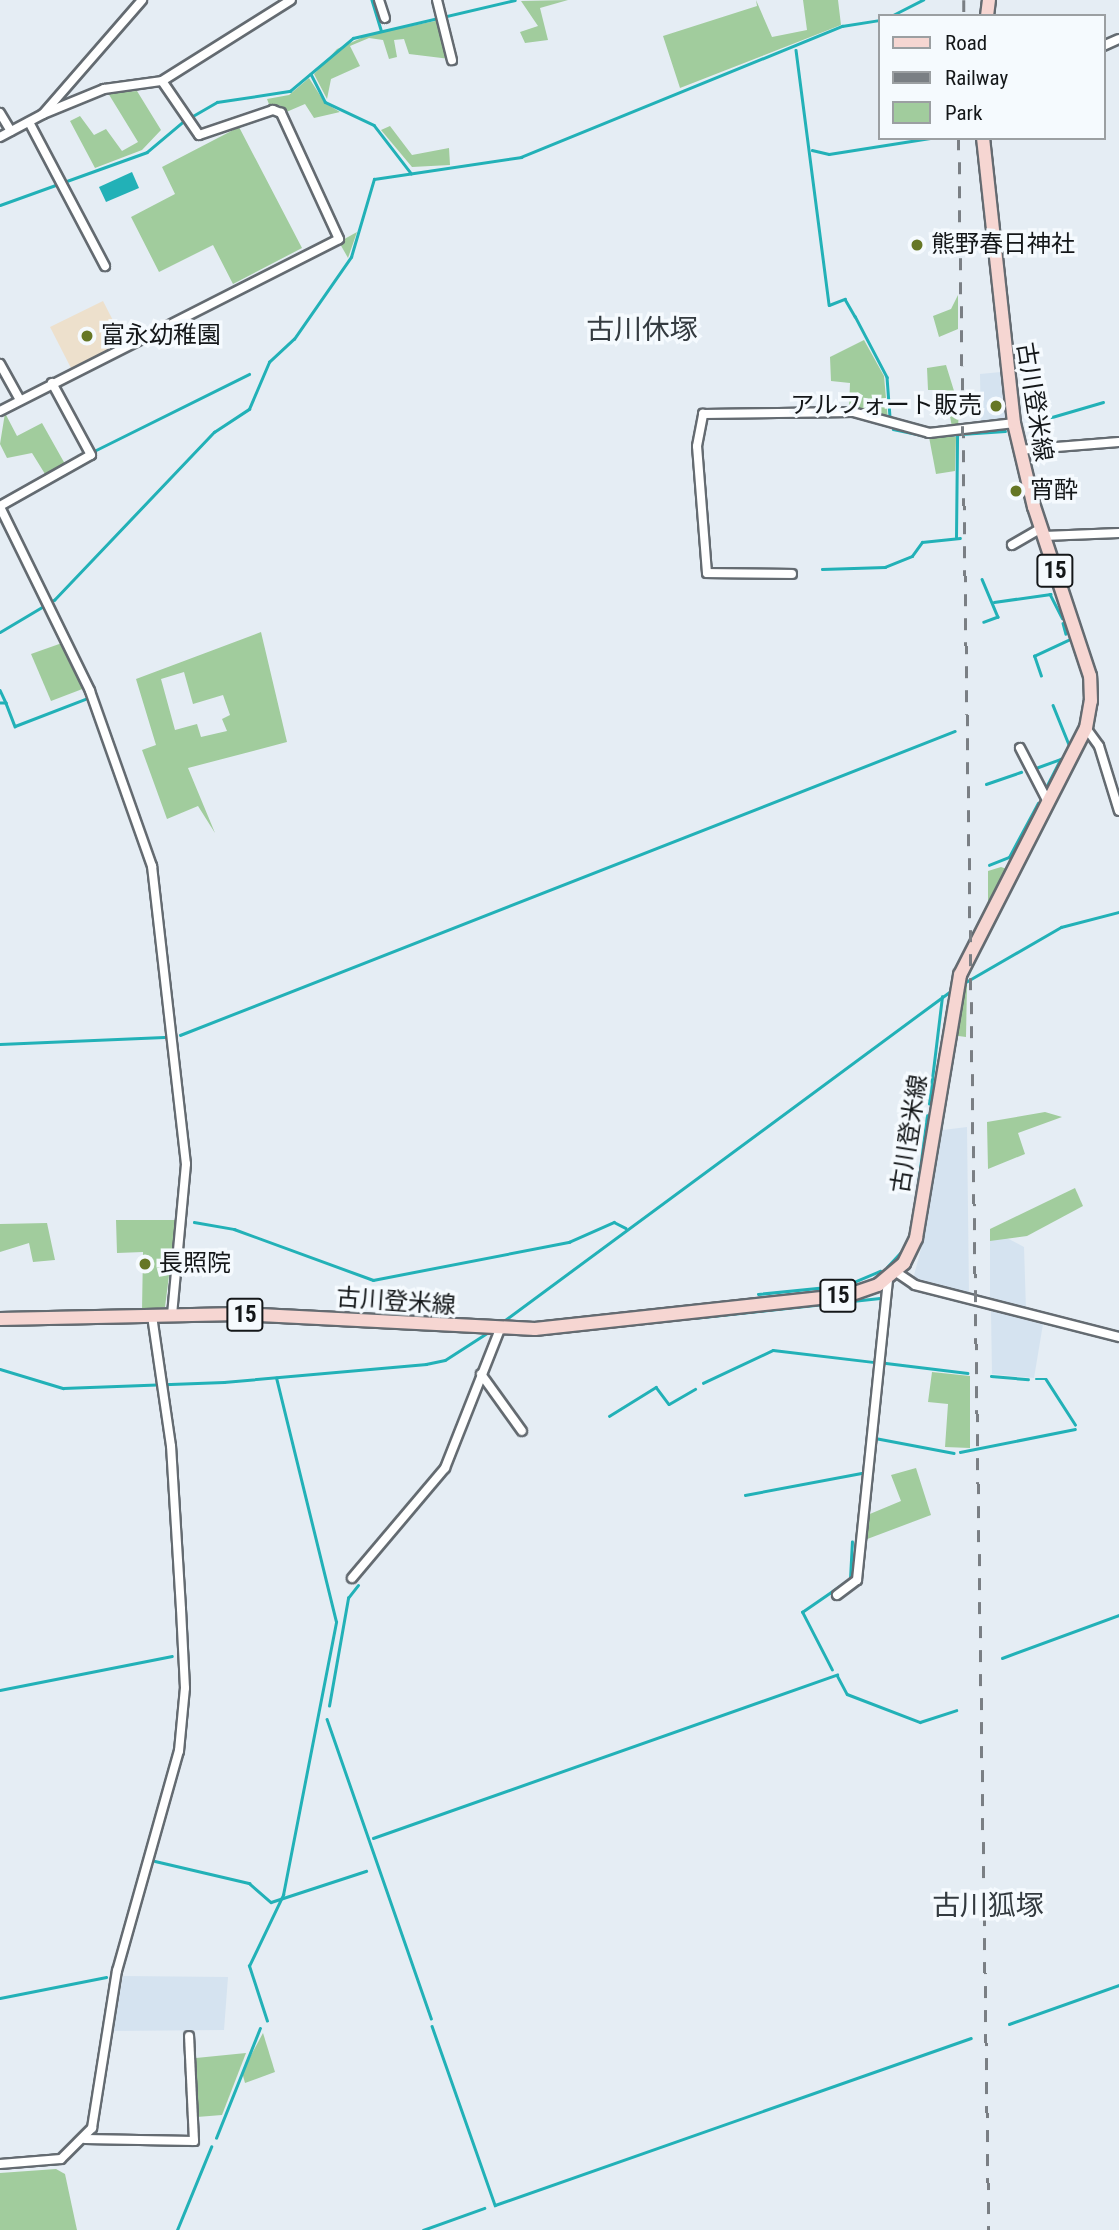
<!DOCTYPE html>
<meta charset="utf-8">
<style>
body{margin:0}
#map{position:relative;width:1119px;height:2230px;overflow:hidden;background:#e5edf4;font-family:"Roboto Condensed","Noto Sans JP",sans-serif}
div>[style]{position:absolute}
.built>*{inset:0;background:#d5e3f0}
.education>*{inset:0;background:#ede0cc}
.green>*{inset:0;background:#a1cc9d}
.water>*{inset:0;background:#22b1b7}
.stream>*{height:2.5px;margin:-1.25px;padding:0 1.25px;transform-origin:1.25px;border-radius:1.25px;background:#22b1b7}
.roads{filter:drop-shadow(2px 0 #646b71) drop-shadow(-2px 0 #646b71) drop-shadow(0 2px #646b71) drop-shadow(0 -2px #646b71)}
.street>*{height:8px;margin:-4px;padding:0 4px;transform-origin:4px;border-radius:4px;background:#fff}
.primary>*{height:12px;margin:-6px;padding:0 6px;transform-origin:6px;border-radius:6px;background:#f6d6d2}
.rail>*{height:2.5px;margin-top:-1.25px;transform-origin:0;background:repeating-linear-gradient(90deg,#7a7f84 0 12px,transparent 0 24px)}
.dots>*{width:19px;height:19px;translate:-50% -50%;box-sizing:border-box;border:4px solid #f5fafe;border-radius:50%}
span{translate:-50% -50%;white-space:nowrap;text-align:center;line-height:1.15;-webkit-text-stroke:7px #f5fafe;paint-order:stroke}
.shield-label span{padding:2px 5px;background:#f5fafe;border:2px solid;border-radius:5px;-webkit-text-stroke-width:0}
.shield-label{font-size:23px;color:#141719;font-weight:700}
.poi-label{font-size:24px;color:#141719}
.left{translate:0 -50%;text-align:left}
.right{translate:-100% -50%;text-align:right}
.street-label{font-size:24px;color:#141719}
.quarter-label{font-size:28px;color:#343b40}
.legend{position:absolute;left:878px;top:14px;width:228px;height:126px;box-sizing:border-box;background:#f5fafe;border:2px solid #9b9fa2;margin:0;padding:9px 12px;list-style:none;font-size:21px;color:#141719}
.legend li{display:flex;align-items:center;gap:14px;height:35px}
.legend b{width:35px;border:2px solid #9b9fa2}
</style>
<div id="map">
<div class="built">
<i style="clip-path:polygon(1001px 372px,1007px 418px,981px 425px,980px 374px)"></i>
<i style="clip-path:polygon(967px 1127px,969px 1294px,913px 1279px,925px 1234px,935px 1131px)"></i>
<i style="clip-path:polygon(1003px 1236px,1024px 1247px,1026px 1310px,990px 1302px,990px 1241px)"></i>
<i style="clip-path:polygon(991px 1311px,1043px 1324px,1034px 1378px,992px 1374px)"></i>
<i style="clip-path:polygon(123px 1976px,228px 1977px,224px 2030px,113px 2031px)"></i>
</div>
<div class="education">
<i style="clip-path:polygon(103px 301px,125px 344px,72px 370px,50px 327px)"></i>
</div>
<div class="green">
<i style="clip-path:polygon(568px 0,540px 8px,548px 40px,525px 43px,520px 32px,538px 26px,521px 1px)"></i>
<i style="clip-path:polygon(756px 0,772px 37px,807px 30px,803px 0,838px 0,841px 25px,680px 88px,663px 36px,757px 6px)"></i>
<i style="clip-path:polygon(440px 20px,450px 59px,409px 54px,404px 39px,394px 40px,397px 57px,389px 59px,383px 40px,369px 38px,350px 46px,360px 66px,331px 79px,327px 99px,314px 74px,337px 49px,368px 35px)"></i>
<i style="clip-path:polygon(309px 78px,325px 103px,340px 112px,314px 118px,305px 104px,284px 113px,280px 105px,270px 107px,267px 99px,289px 95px)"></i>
<i style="clip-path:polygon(137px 91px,161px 130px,142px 150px,95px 168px,70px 121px,80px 116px,94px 135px,106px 129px,122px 151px,138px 142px,108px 93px)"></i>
<i style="clip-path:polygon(390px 126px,412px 155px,449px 148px,450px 165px,412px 167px,381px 130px)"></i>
<i style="clip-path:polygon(239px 127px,302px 248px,233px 284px,213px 245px,159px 272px,131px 217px,175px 194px,162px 167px)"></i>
<i style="clip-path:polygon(357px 232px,348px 258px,339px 242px)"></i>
<i style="clip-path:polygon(958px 295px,958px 329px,939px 337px,933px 316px,951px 309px)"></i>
<i style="clip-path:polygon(864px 340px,884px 376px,888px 421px,849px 408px,850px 383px,831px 381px,830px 357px)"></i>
<i style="clip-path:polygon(946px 365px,959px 407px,958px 428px,952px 427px,945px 390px,928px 390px,927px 368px)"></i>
<i style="clip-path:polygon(5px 413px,17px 436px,42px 423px,65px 464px,45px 474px,32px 453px,7px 458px,0 444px)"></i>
<i style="clip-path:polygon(929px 437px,956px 437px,955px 471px,936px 474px)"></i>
<i style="clip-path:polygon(evenodd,261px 632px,287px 742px,188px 768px,215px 833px,198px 806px,167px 819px,142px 750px,156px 745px,136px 679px,261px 632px,184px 672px,193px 704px,223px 695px,230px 715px,222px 719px,227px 731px,201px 737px,197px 724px,175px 730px,161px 679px,184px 672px)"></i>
<i style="clip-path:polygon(62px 643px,85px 688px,51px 701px,31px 654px)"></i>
<i style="clip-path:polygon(1001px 867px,1007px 869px,988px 903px,988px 871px)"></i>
<i style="clip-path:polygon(967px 984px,966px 1037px,951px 1035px,959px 988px)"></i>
<i style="clip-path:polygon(1045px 1112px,1062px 1117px,1018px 1133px,1025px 1154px,988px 1169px,987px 1122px)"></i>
<i style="clip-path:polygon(1075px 1188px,1083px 1206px,1027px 1236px,990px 1241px,990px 1229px)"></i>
<i style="clip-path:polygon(116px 1220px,176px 1220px,165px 1307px,142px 1310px,143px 1252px,117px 1253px)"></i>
<i style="clip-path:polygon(47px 1223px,55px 1260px,33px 1262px,29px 1243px,0 1252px,0 1224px)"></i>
<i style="clip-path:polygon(932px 1372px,970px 1376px,970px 1448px,945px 1447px,948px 1404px,928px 1402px)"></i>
<i style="clip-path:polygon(916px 1468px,931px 1515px,862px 1541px,865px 1516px,901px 1501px,891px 1475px)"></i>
<i style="clip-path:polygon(263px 2033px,275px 2072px,245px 2083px,242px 2072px)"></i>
<i style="clip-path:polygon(246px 2053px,222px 2115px,197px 2117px,196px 2058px)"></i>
<i style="clip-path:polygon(56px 2169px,65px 2174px,77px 2230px,0 2230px,0 2173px)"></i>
</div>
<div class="water">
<i style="clip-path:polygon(132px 172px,139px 188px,106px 202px,99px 187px)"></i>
</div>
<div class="stream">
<i style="left:372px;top:0;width:31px;rotate:73deg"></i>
<i style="left:891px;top:16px;width:36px;rotate:-27deg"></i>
<i style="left:796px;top:50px;width:257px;rotate:82.6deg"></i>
<i style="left:829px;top:305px;width:17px;rotate:-21deg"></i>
<i style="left:845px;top:299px;width:20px;rotate:60deg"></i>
<i style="left:855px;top:316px;width:69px;rotate:62.3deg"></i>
<i style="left:887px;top:377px;width:40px;rotate:85.7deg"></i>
<i style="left:311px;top:74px;width:31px;rotate:63deg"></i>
<i style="left:325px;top:102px;width:54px;rotate:25.1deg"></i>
<i style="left:374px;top:125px;width:61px;rotate:52.4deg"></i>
<i style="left:191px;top:117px;width:30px;rotate:-30deg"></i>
<i style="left:217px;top:102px;width:74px;rotate:-8.6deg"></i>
<i style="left:290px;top:91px;width:82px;rotate:-40.1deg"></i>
<i style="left:353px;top:38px;width:166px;rotate:-13.2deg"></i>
<i style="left:812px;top:150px;width:17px;rotate:13deg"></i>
<i style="left:829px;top:154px;width:102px;rotate:-9deg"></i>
<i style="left:0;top:205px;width:156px;rotate:-19.8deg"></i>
<i style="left:147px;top:152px;width:50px;rotate:-40.1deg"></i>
<i style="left:1028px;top:424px;width:78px;rotate:-16.3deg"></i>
<i style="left:893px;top:429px;width:30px;rotate:12deg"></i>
<i style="left:932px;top:436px;width:73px;rotate:-3.9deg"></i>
<i style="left:94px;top:451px;width:173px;rotate:-26.4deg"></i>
<i style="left:30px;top:485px;width:14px;rotate:-30deg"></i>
<i style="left:0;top:500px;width:26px;rotate:-28deg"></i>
<i style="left:956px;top:537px;width:101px;rotate:-89.4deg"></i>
<i style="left:822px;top:569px;width:63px;rotate:-1.8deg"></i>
<i style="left:885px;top:567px;width:29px;rotate:-22deg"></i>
<i style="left:912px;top:556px;width:17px;rotate:-54deg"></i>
<i style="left:922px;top:542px;width:38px;rotate:-6deg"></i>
<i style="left:982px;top:579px;width:41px;rotate:67.2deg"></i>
<i style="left:998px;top:617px;width:15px;rotate:160deg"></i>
<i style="left:994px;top:602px;width:57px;rotate:-8.1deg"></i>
<i style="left:1050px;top:594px;width:27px;rotate:63deg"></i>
<i style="left:1063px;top:623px;width:11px;rotate:75deg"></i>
<i style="left:0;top:632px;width:63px;rotate:-30.7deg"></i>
<i style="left:54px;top:600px;width:232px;rotate:-46.4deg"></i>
<i style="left:214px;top:432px;width:42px;rotate:-33.3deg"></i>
<i style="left:249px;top:409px;width:51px;rotate:-66.9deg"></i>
<i style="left:269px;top:362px;width:34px;rotate:-43deg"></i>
<i style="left:294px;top:339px;width:100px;rotate:-55.2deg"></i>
<i style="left:351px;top:257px;width:81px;rotate:-73.6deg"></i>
<i style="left:374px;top:179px;width:149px;rotate:-8.5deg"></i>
<i style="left:521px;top:157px;width:347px;rotate:-22.2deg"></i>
<i style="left:842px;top:26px;width:37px;rotate:-9deg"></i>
<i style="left:1041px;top:676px;width:21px;rotate:-109deg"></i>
<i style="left:1034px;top:656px;width:38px;rotate:-25deg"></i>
<i style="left:0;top:690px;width:14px;rotate:65deg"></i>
<i style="left:6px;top:703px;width:6px;rotate:180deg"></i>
<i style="left:6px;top:703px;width:25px;rotate:69deg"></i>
<i style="left:15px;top:726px;width:75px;rotate:-21.1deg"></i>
<i style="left:1053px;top:705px;width:45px;rotate:68deg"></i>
<i style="left:1033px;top:769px;width:30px;rotate:-20deg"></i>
<i style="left:1061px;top:759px;width:36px;rotate:117deg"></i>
<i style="left:986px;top:784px;width:37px;rotate:-19deg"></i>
<i style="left:989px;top:865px;width:22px;rotate:-22deg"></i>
<i style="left:1009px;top:857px;width:61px;rotate:-61.8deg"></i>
<i style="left:964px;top:983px;width:112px;rotate:-30deg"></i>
<i style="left:1061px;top:927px;width:60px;rotate:-14.5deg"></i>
<i style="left:180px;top:1035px;width:832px;rotate:-21.42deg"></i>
<i style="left:0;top:1044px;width:164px;rotate:-2.4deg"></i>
<i style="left:929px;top:1104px;width:108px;rotate:-83.1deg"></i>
<i style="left:916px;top:1199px;width:84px;rotate:-82.5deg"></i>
<i style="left:194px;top:1222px;width:41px;rotate:9.9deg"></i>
<i style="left:234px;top:1229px;width:148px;rotate:20.1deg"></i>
<i style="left:373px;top:1280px;width:200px;rotate:-11deg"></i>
<i style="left:569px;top:1242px;width:49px;rotate:-24deg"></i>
<i style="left:614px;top:1222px;width:13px;rotate:27deg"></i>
<i style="left:887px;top:1267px;width:25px;rotate:-47deg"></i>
<i style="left:758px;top:1294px;width:89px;rotate:-5.8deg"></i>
<i style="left:847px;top:1285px;width:36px;rotate:-23deg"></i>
<i style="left:694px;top:1318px;width:189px;rotate:-6.1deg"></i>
<i style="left:501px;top:1323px;width:561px;rotate:-36.44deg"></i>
<i style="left:886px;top:1363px;width:82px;rotate:7deg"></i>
<i style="left:0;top:1369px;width:66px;rotate:16.8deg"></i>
<i style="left:63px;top:1388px;width:161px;rotate:-2.1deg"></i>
<i style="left:224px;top:1382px;width:203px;rotate:-5.1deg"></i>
<i style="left:426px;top:1364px;width:19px;rotate:-12deg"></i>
<i style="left:445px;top:1360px;width:54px;rotate:-32.8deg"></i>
<i style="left:991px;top:1376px;width:37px;rotate:5deg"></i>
<i style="left:1036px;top:1379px;width:10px"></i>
<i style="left:1046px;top:1379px;width:54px;rotate:57.2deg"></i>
<i style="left:703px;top:1383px;width:77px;rotate:-25.2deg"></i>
<i style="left:773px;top:1350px;width:102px;rotate:6.8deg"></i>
<i style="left:609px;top:1416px;width:55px;rotate:-31.7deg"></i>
<i style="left:656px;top:1387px;width:21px;rotate:53deg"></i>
<i style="left:669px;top:1404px;width:30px;rotate:-30deg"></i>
<i style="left:875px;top:1438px;width:80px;rotate:10.8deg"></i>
<i style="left:960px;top:1452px;width:117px;rotate:-11.3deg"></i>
<i style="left:745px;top:1495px;width:118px;rotate:-10.7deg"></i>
<i style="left:1002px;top:1658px;width:125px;rotate:-20.2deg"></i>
<i style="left:832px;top:1670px;width:65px;rotate:-117.3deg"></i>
<i style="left:802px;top:1612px;width:58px;rotate:-34.5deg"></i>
<i style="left:850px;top:1579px;width:37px;rotate:-87deg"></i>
<i style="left:0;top:1690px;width:175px;rotate:-11.2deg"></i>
<i style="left:329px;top:1706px;width:110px;rotate:-80deg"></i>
<i style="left:348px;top:1598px;width:16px;rotate:-52deg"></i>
<i style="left:327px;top:1719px;width:317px;rotate:70.8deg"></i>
<i style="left:373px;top:1838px;width:492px;rotate:-19.4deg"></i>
<i style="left:837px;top:1675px;width:21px;rotate:62deg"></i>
<i style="left:847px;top:1694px;width:78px;rotate:21deg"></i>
<i style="left:920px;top:1722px;width:38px;rotate:-18deg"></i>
<i style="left:155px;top:1861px;width:97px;rotate:13.2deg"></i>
<i style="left:249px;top:1883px;width:29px;rotate:41deg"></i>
<i style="left:271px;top:1902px;width:100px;rotate:-18.1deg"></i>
<i style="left:0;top:1998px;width:108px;rotate:-11.2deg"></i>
<i style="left:267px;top:2021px;width:58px;rotate:-108.1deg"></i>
<i style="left:249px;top:1966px;width:79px;rotate:-64.4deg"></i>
<i style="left:283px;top:1895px;width:278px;rotate:-79deg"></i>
<i style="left:336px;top:1622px;width:251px;rotate:-103.8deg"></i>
<i style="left:1009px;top:2024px;width:117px;rotate:-19.5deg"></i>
<i style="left:432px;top:2026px;width:190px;rotate:70.6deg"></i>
<i style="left:495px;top:2205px;width:504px;rotate:-19.33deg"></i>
<i style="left:216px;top:2138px;width:118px;rotate:-68.2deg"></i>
<i style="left:177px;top:2230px;width:90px;rotate:-67.7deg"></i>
<i style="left:423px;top:2230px;width:65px;rotate:-19.8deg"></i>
</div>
<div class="roads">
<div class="street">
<i style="left:379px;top:0;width:19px;rotate:72deg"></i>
<i style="left:437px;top:0;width:62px;rotate:76deg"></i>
<i style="left:1103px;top:46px;width:17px;rotate:-24deg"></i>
<i style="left:0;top:113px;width:21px;rotate:59deg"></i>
<i style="left:43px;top:114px;width:66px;rotate:-22.3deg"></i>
<i style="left:104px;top:89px;width:59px;rotate:-7.9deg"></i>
<i style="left:162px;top:81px;width:152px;rotate:-32.1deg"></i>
<i style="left:29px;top:122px;width:163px;rotate:62.2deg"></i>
<i style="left:0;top:137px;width:49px;rotate:-28.1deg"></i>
<i style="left:43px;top:114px;width:151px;rotate:-49deg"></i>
<i style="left:0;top:364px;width:41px;rotate:60.9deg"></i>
<i style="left:0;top:411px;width:380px;rotate:-26.9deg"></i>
<i style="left:339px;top:239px;width:139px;rotate:-114.7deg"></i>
<i style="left:281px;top:113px;width:9px;rotate:-159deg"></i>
<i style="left:273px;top:110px;width:78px;rotate:161.3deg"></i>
<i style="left:199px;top:135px;width:65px;rotate:-124.4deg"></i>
<i style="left:1019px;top:450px;width:100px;rotate:-4.6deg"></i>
<i style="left:0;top:506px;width:104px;rotate:-29.3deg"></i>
<i style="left:91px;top:455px;width:82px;rotate:-118.4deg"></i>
<i style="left:0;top:507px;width:205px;rotate:63.9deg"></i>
<i style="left:90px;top:691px;width:186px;rotate:70.5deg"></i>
<i style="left:152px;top:866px;width:300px;rotate:83.5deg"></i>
<i style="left:186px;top:1164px;width:153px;rotate:95.3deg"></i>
<i style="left:1044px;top:536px;width:75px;rotate:-2.3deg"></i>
<i style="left:1012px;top:545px;width:34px;rotate:-30deg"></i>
<i style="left:792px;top:574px;width:85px;rotate:-179.3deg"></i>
<i style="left:707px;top:573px;width:127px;rotate:-94.5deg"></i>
<i style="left:697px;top:446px;width:33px;rotate:-79deg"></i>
<i style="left:703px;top:414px;width:150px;rotate:-0.8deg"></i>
<i style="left:853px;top:412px;width:79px;rotate:15.4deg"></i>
<i style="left:929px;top:433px;width:86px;rotate:-6.7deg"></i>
<i style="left:1086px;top:728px;width:22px;rotate:54deg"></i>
<i style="left:1099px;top:746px;width:68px;rotate:72.9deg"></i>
<i style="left:1020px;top:748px;width:61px;rotate:62.6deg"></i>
<i style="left:896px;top:1272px;width:23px;rotate:34deg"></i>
<i style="left:915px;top:1285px;width:211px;rotate:14.3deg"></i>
<i style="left:481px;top:1374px;width:70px;rotate:54.3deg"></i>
<i style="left:352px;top:1578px;width:144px;rotate:-49.8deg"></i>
<i style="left:445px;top:1468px;width:149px;rotate:-68.4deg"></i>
<i style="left:837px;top:1595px;width:25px;rotate:-37deg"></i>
<i style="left:857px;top:1580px;width:303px;rotate:-84.1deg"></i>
<i style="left:85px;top:2139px;width:109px;rotate:1.1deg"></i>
<i style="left:194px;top:2141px;width:105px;rotate:-92.7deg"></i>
<i style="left:0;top:2164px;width:61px;rotate:-4.7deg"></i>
<i style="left:61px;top:2159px;width:44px;rotate:-45deg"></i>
<i style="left:92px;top:2128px;width:159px;rotate:-81deg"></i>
<i style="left:117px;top:1971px;width:229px;rotate:-74.3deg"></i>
<i style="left:179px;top:1751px;width:63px;rotate:-84.6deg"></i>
<i style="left:185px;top:1688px;width:79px;rotate:-92.9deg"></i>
<i style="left:181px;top:1609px;width:163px;rotate:-93.5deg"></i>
<i style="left:171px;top:1446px;width:131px;rotate:-98.3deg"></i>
</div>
<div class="primary">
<i style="left:987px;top:16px;width:16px;rotate:-83deg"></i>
<i style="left:0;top:1319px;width:240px;rotate:-1.2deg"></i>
<i style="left:240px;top:1314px;width:295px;rotate:2.9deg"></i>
<i style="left:535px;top:1329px;width:316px;rotate:-6.2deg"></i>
<i style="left:849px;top:1295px;width:31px;rotate:-19deg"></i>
<i style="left:878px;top:1285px;width:34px;rotate:-40deg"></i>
<i style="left:904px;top:1263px;width:28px;rotate:-64deg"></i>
<i style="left:916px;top:1238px;width:267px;rotate:-80.5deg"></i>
<i style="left:960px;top:975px;width:277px;rotate:-63deg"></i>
<i style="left:1086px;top:728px;width:27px;rotate:-80deg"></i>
<i style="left:1091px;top:701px;width:25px;rotate:-92deg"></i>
<i style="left:1090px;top:676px;width:178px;rotate:-108.3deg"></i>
<i style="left:1034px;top:507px;width:86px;rotate:-103.4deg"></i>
<i style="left:1014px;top:423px;width:287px;rotate:-96.2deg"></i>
</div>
</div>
<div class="rail">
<i style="left:964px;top:0;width:16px;rotate:90deg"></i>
<i style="left:959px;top:138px;width:2092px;rotate:89.18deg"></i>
</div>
<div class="dots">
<i style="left:917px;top:245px;background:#667725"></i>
<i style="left:87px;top:336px;background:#667725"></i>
<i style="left:996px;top:406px;background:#667725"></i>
<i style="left:1016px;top:491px;background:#667725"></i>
<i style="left:145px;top:1264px;background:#667725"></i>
</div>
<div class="shield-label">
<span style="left:1055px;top:571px">15</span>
<span style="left:838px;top:1296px">15</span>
<span style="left:245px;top:1315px">15</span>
</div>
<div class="poi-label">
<span class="left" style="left:931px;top:245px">熊野春日神社</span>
<span class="left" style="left:101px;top:336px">富永幼稚園</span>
<span class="right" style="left:982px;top:406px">アルフォート販売</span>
<span class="left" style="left:1030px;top:491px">宵酔</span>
<span class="left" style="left:159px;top:1264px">長照院</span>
</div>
<div class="street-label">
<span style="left:1034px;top:402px;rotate:81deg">古川登米線</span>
<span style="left:910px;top:1134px;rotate:-81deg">古川登米線</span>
<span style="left:396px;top:1302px;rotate:4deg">古川登米線</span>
</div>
<div class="quarter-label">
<span style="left:642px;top:330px">古川休塚</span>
<span style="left:988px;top:1906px">古川狐塚</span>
</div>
<ul class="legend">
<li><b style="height:9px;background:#f6d6d2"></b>Road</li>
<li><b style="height:9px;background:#7a7f84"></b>Railway</li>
<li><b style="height:19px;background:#a1cc9d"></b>Park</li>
</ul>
</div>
